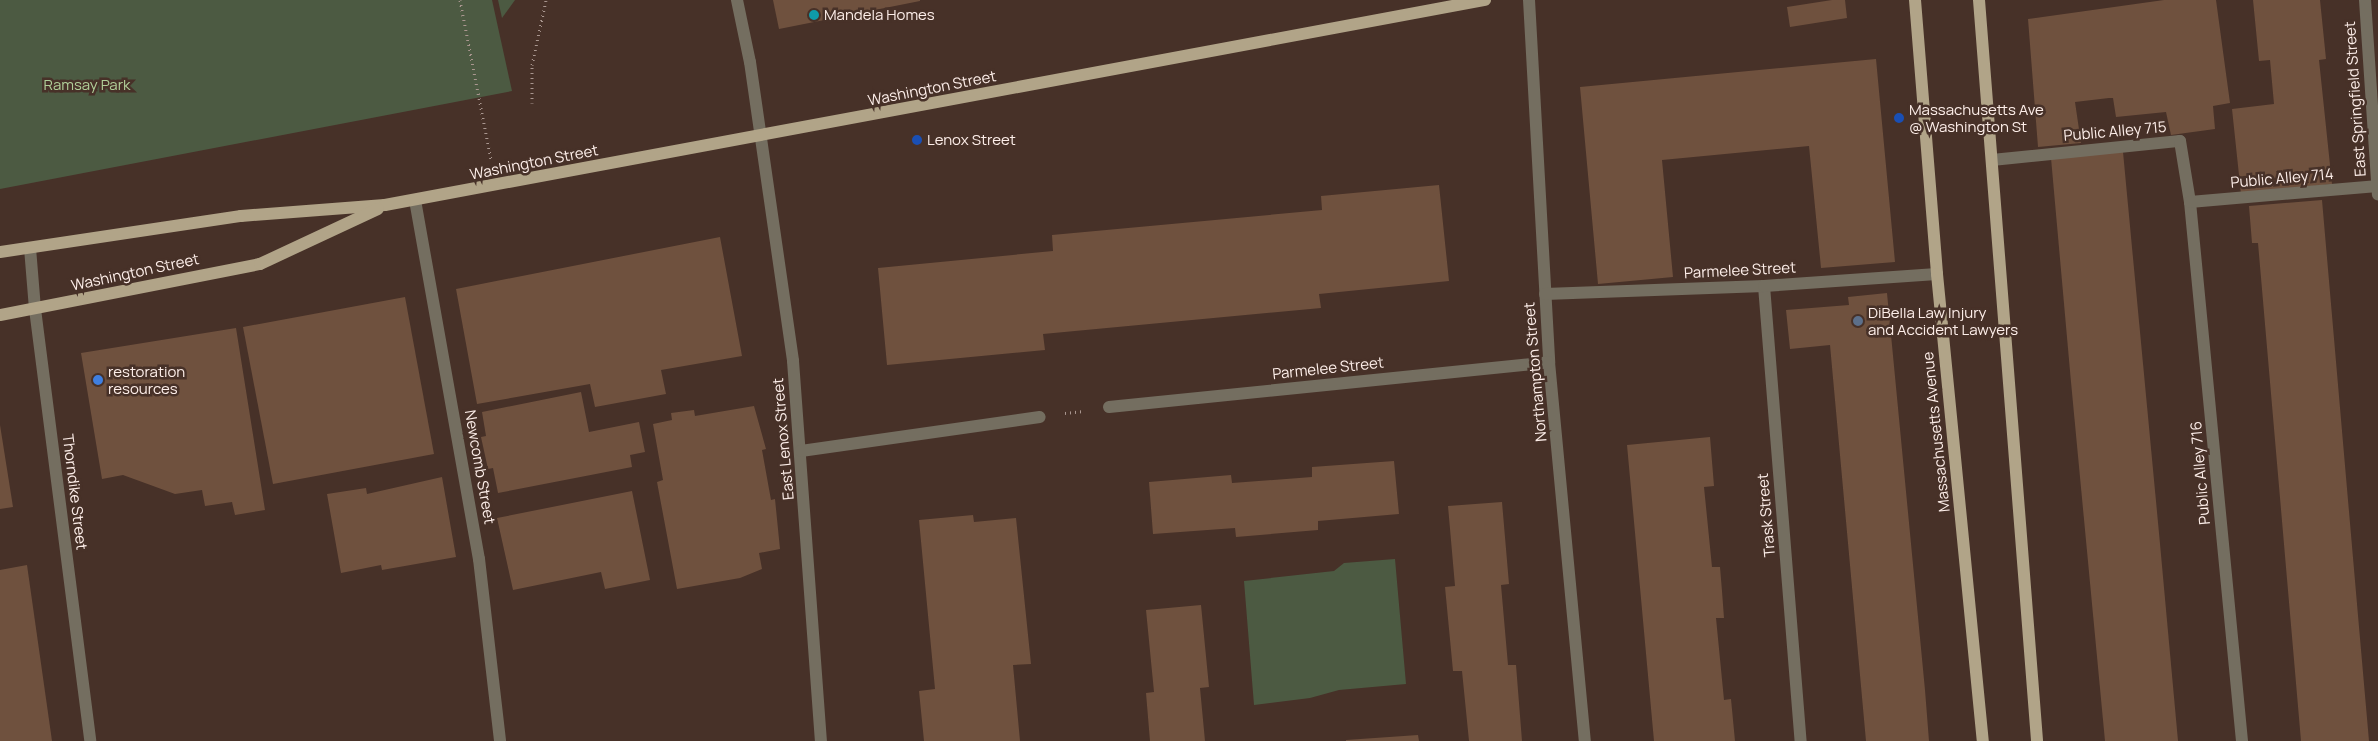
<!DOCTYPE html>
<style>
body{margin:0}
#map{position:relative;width:2378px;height:741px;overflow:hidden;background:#473128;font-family:Manrope,sans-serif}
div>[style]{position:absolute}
.green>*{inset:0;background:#4c5a42}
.building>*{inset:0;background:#6f513e}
.path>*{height:3px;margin-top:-1.5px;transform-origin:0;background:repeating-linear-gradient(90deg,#a9968f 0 1px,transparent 0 5px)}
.minor>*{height:12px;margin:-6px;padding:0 6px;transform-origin:6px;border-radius:6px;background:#746e60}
.major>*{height:12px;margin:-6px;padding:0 6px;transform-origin:6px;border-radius:6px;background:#b1a488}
.dots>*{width:14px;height:14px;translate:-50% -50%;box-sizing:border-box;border:2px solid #473128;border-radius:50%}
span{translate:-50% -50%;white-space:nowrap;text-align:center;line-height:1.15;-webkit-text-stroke:5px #473128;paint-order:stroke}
.poi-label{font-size:15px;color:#fdeee9}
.left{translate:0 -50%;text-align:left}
.park-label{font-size:15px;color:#b0ce98}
.street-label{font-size:15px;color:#fdeee9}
</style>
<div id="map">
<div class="green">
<i style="clip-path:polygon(0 0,492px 0,512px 91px,0 189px)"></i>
<i style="clip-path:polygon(498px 0,515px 0,502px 18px)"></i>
<i style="clip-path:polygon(1395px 559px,1406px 684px,1339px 690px,1310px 698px,1254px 705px,1244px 581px,1334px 571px,1344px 563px)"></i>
</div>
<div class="building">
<i style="clip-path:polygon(773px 0,920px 0,920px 1px,779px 29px)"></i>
<i style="clip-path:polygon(1832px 0,1845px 0,1847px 18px,1790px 27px,1787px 7px)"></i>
<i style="clip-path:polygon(2164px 0,2216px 0,2230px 103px,2213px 106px,2215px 129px,2171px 135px,2166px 112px,2116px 117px,2113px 98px,2109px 98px,2075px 102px,2081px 143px,2038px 147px,2028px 19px)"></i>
<i style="clip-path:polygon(2253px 0,2320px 0,2326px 59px,2319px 60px,2332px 184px,2241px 194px,2232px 109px,2274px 104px,2270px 60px,2259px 61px)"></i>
<i style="clip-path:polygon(1876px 59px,1895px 262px,1821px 268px,1809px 146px,1662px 160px,1673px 277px,1598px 284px,1580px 87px)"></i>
<i style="clip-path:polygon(2123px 152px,2159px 533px,2178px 741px,2105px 741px,2071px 382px,2051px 158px)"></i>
<i style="clip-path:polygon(1439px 185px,1449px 281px,1319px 294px,1321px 308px,1043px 334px,1045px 350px,887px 365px,878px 268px,1053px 251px,1052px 235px,1322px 210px,1321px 196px)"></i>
<i style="clip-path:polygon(2322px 200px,2359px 627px,2369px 741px,2301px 741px,2258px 243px,2252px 243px,2249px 206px)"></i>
<i style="clip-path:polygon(720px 237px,742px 356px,661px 370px,666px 394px,595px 407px,590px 384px,477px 404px,456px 289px)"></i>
<i style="clip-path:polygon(1887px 293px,1925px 690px,1929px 741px,1866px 741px,1830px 345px,1790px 349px,1786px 310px,1849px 305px,1848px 297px)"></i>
<i style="clip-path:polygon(405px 297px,434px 454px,273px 484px,243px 327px)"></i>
<i style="clip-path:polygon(236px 328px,265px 510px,235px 515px,232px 502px,205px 506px,202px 490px,175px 494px,123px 475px,102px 479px,81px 353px)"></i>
<i style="clip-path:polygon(581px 392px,589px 432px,639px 422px,645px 452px,630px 455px,632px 467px,498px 493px,493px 468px,488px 469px,481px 437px,486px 436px,482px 412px)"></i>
<i style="clip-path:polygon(754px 406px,766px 449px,762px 450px,771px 500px,775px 499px,780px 549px,759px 553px,762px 569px,740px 578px,677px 589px,657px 482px,663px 480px,653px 424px,672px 420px,671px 413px,694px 410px,695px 416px)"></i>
<i style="clip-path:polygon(0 425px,13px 507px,0 509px)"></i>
<i style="clip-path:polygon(1710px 437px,1714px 486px,1704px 487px,1712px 567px,1720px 567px,1722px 591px,1724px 618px,1716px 618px,1724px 700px,1731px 699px,1735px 741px,1654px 741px,1627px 445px)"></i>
<i style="clip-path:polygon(1394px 461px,1399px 514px,1318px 521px,1318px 530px,1236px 537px,1235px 528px,1153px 534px,1149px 482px,1231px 475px,1232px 483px,1312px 477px,1312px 467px)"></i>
<i style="clip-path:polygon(442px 477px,456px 557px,382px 570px,381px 565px,341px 573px,327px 494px,366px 488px,367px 494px)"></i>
<i style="clip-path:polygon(632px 491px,650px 580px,605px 589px,601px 572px,513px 590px,497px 518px)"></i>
<i style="clip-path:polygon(1502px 502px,1509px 584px,1501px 585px,1508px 665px,1516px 665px,1522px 741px,1469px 741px,1462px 671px,1453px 671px,1445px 587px,1455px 586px,1448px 506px)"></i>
<i style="clip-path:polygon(973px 515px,974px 522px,1016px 518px,1031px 664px,1013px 665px,1020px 741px,924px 741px,919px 691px,935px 689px,919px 520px)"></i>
<i style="clip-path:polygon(27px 565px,52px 741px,0 741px,0 570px)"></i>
<i style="clip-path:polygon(1201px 605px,1209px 687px,1200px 688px,1205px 741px,1150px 741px,1146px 693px,1154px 692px,1146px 610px)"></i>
<i style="clip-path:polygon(1418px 735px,1419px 741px,1346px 741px,1346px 740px)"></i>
</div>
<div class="path">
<i style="left:460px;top:0;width:163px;rotate:79deg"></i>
<i style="left:532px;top:103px;width:38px;rotate:-90deg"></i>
<i style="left:532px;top:65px;width:66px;rotate:-77.8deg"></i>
<i style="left:1065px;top:413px;width:19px;rotate:-6deg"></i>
</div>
<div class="minor">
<i style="left:737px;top:0;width:63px;rotate:78.2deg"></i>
<i style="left:750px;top:62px;width:302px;rotate:81.8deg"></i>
<i style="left:793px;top:361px;width:381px;rotate:85.8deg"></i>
<i style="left:1529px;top:0;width:363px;rotate:86.8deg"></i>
<i style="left:1549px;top:362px;width:381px;rotate:84.6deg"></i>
<i style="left:2365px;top:0;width:195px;rotate:86.2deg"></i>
<i style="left:1992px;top:160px;width:189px;rotate:-5.8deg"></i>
<i style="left:2180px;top:141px;width:62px;rotate:80.7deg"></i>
<i style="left:2190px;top:202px;width:542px;rotate:84.49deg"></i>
<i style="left:415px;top:200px;width:365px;rotate:79.9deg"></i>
<i style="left:479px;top:559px;width:183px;rotate:83.4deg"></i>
<i style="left:2190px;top:202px;width:189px;rotate:-4.9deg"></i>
<i style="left:30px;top:248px;width:61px;rotate:85.3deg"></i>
<i style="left:35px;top:309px;width:435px;rotate:82.7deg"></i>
<i style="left:1764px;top:286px;width:457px;rotate:85.4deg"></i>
<i style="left:1545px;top:294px;width:219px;rotate:-2.1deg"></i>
<i style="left:1764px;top:286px;width:173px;rotate:-4deg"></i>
<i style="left:1109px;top:407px;width:442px;rotate:-5.8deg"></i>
<i style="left:801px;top:451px;width:241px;rotate:-8.1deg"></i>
</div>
<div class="major">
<i style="left:1915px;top:0;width:275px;rotate:85.4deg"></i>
<i style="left:1937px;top:274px;width:469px;rotate:84.4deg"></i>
<i style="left:1979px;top:0;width:743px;rotate:85.52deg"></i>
<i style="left:0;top:252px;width:244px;rotate:-8.5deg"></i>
<i style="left:241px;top:216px;width:144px;rotate:-4.4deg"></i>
<i style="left:385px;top:205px;width:1119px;rotate:-10.56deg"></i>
<i style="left:0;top:315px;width:265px;rotate:-11.1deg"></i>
<i style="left:260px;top:264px;width:130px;rotate:-25deg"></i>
</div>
<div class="dots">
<i style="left:814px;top:15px;background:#0f9aa8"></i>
<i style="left:1899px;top:118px;background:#1a4fb4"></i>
<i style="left:917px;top:140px;background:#1a4fb4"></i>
<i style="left:1858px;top:321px;background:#5c6f8a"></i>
<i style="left:98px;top:380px;background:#3f7fe0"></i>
</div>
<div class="poi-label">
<span class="left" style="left:824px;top:15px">Mandela Homes</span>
<span class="left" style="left:1909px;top:118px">Massachusetts Ave<br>@ Washington St</span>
<span class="left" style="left:927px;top:140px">Lenox Street</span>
<span class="left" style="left:1868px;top:321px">DiBella Law Injury<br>and Accident Lawyers</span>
<span class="left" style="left:108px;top:380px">restoration<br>resources</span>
</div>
<div class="park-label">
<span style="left:87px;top:85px">Ramsay Park</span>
</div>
<div class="street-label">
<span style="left:932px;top:88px;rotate:-11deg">Washington Street</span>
<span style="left:2355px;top:99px;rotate:-94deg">East Springfield Street</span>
<span style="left:2115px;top:131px;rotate:-5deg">Public Alley 715</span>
<span style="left:534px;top:162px;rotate:-11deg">Washington Street</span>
<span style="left:2282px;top:178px;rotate:-5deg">Public Alley 714</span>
<span style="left:1740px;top:270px;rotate:-3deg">Parmelee Street</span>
<span style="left:135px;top:272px;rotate:-12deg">Washington Street</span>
<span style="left:1328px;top:368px;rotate:-6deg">Parmelee Street</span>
<span style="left:1535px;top:372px;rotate:-95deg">Northampton Street</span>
<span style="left:1936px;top:432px;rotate:-96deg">Massachusetts Avenue</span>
<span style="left:783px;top:439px;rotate:-95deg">East Lenox Street</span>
<span style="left:480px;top:467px;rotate:80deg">Newcomb Street</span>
<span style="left:2200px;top:473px;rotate:-95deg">Public Alley 716</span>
<span style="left:75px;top:492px;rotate:83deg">Thorndike Street</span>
<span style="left:1766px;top:515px;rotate:-95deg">Trask Street</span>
</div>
</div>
